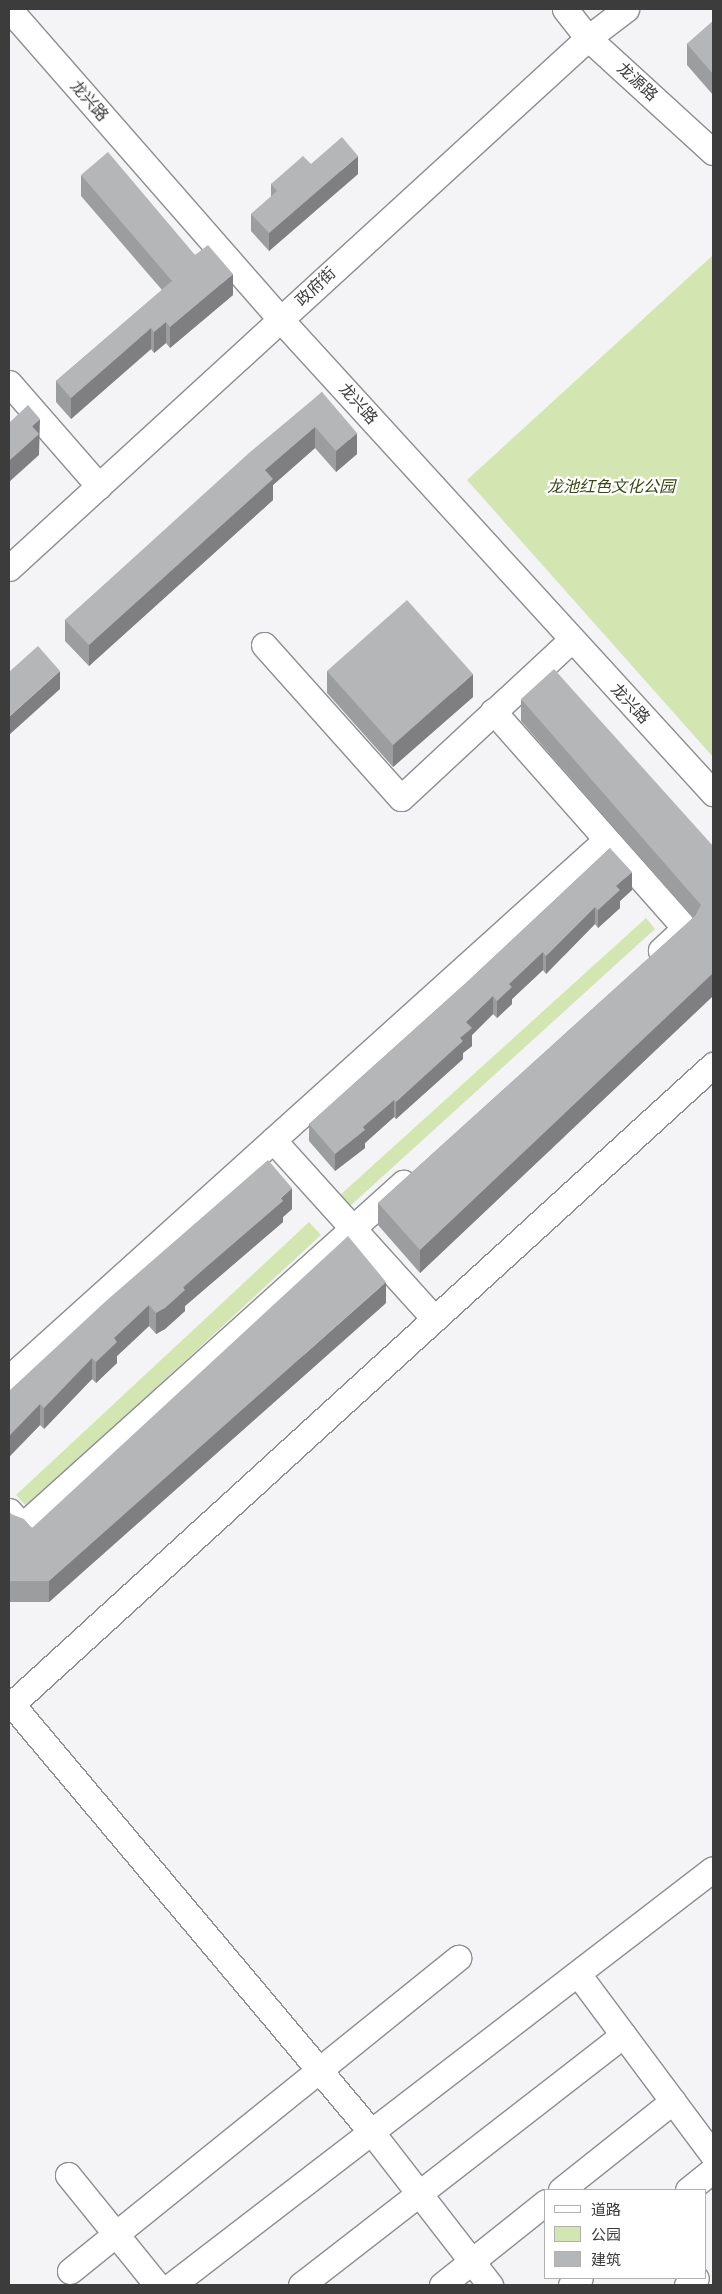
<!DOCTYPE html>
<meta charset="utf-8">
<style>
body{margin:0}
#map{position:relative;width:722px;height:2294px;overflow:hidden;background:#f4f4f7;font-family:"Times New Roman","Noto Sans SC",serif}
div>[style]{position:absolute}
.green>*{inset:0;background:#d3e6b1}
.roads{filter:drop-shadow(1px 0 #8d8e90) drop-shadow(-1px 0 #8d8e90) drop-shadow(0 1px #8d8e90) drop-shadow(0 -1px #8d8e90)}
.minor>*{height:25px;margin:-12.5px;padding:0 12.5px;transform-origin:12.5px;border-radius:12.5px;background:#fff}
.wall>*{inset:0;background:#9c9d9e}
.shaded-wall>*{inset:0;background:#7f7f81}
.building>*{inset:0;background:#b5b6b8}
span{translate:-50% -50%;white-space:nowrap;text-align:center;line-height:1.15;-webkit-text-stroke:4.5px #fff;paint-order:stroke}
.street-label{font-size:16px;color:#3c3c3d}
.park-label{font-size:16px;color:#394714;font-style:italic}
.frame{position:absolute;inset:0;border:10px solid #3c3c3d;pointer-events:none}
.legend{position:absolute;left:544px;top:2189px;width:162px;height:90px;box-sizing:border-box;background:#fff;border:1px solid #b1b1b1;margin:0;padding:6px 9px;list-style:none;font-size:15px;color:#3c3c3d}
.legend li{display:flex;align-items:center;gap:10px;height:25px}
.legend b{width:25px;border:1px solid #b1b1b1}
</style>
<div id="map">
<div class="green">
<i style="clip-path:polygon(713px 255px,713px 757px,467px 480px)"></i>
<i style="clip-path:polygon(646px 918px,655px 929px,349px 1207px,339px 1196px)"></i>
<i style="clip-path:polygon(309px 1222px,321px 1235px,27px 1507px,16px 1495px)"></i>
</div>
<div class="roads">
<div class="minor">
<i style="left:9px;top:9px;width:413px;rotate:48.8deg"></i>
<i style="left:281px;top:320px;width:641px;rotate:47.59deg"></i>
<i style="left:565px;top:9px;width:37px;rotate:52deg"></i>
<i style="left:588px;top:38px;width:169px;rotate:42.4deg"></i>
<i style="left:9px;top:383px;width:137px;rotate:48.9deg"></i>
<i style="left:9px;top:568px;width:785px;rotate:-42.47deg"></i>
<i style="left:588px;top:38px;width:48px;rotate:-37.3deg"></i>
<i style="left:264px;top:645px;width:205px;rotate:48.2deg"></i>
<i style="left:401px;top:798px;width:232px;rotate:-42.9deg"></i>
<i style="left:493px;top:711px;width:290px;rotate:48.5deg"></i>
<i style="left:685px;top:928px;width:33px;rotate:137deg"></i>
<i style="left:273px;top:1140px;width:241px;rotate:47.9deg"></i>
<i style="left:9px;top:1378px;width:802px;rotate:-42.02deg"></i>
<i style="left:9px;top:1511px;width:20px;rotate:49deg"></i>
<i style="left:22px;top:1526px;width:513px;rotate:-42deg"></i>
<i style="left:9px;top:1701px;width:566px;rotate:49.95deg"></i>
<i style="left:373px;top:2134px;width:191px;rotate:52.2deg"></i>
<i style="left:12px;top:1704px;width:949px;rotate:-42.35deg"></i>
<i style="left:578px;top:1974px;width:226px;rotate:53.3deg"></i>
<i style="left:68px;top:2175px;width:141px;rotate:51deg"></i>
<i style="left:561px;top:2190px;width:143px;rotate:-38.5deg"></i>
<i style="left:688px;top:2190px;width:32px;rotate:-39deg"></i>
<i style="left:70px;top:2271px;width:499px;rotate:-38.9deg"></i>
<i style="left:172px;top:2285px;width:682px;rotate:-37.56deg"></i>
<i style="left:301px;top:2285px;width:408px;rotate:-37.8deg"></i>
<i style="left:442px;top:2285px;width:133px;rotate:-38.6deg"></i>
<i style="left:571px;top:2285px;width:11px;rotate:-38deg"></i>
<i style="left:687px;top:2285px;width:11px;rotate:-38deg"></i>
</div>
</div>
<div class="wall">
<i style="clip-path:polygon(713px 21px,713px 95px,687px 65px,687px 44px)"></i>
<i style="clip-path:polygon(311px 164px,358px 174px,269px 251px,251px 231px,251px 214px,271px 197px,271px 184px)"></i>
<i style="clip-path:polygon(81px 175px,195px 255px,233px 295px,170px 348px,166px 343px,154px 353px,151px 349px,71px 419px,56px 402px,56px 381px,162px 290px,81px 196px)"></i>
<i style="clip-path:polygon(322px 392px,357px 454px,336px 472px,315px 448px,273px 485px,273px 500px,89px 666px,65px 641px,65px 620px)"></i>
<i style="clip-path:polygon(327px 671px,473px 697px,393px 767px,327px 693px)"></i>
<i style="clip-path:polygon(521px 699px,713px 846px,713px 996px,420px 1273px,378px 1225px,378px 1203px,693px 918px,521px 721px)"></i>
<i style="clip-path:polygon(610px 848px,632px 890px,620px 901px,620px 908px,598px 928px,595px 924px,546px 974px,543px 970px,512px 999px,512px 1004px,497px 1018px,493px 1014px,472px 1035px,472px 1046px,463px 1053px,463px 1059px,396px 1119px,394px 1117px,365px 1143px,365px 1148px,335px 1171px,309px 1141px,309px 1124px,467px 982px)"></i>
<i style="clip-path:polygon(292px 1209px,283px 1217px,283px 1222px,185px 1306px,185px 1311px,165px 1329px,156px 1334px,149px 1326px,117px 1356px,117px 1363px,96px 1383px,92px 1379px,44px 1429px,40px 1425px,9px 1457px,9px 1391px)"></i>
<i style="clip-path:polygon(386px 1303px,49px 1602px,9px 1602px,9px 1512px,11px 1514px,32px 1528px)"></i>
</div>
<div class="shaded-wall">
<i style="clip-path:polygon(358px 156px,358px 174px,269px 251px,269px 233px)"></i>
<i style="clip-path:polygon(233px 274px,233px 295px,170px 348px,170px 327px)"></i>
<i style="clip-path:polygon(166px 322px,166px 343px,154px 353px,154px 332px)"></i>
<i style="clip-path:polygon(151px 328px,151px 349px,71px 419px,71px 398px)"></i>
<i style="clip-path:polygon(40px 419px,39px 455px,9px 482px,9px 461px,32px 426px)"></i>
<i style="clip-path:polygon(315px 427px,315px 448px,273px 485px,273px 500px,89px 666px,89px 645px,265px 470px)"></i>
<i style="clip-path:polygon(357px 433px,357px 454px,336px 472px,336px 451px)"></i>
<i style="clip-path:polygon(60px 671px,60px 689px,9px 735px,9px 717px)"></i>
<i style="clip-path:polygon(473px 674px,473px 697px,393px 767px,393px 745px)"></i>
<i style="clip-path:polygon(632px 872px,632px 890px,620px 901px,620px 908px,598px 928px,598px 910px,616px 886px)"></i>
<i style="clip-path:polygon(595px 907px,595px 924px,546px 974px,546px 956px)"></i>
<i style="clip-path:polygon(543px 952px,543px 970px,512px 999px,512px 1004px,497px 1018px,497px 1001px,509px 984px)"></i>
<i style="clip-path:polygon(713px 973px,713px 996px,420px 1273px,420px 1250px)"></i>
<i style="clip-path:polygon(493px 996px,493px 1014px,472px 1035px,472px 1046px,463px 1053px,463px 1059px,396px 1119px,396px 1102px,460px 1038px,466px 1022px)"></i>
<i style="clip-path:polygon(394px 1100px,394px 1117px,365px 1143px,365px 1148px,335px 1171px,335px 1154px,363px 1127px)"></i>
<i style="clip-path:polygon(292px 1188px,292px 1209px,283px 1217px,283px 1222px,185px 1306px,185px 1311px,165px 1329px,156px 1334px,156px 1313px)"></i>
<i style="clip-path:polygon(386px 1282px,386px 1303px,49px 1602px,49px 1581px)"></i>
<i style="clip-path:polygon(149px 1305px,149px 1326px,117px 1356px,117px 1363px,96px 1383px,96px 1362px,114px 1338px)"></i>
<i style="clip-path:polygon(92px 1358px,92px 1379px,44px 1429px,44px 1408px)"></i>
<i style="clip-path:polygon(40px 1404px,40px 1425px,9px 1457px,9px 1436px)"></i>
</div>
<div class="building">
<i style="clip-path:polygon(713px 21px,713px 74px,687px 44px)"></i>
<i style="clip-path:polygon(342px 137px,358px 156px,269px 233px,251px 214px,277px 191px,271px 184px,303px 156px,311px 164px)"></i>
<i style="clip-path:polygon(108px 152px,195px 255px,208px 245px,233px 274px,170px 327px,166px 322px,154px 332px,151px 328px,71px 398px,56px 381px,172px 281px,81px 175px)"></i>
<i style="clip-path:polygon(322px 392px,357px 433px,336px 451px,315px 427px,265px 470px,273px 479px,89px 645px,65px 620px,249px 453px)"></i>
<i style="clip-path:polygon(28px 405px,40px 419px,32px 426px,39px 434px,9px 461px,9px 423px)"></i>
<i style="clip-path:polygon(407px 600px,473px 674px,393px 745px,327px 671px)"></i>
<i style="clip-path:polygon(38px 646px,60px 671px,9px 717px,9px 672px)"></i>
<i style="clip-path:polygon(554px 669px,713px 846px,713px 973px,420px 1250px,378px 1203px,695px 916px,701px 905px,521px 699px)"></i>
<i style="clip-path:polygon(610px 848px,632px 872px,616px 886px,620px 890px,598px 910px,595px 907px,546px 956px,543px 952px,509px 984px,512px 987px,497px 1001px,493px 996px,466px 1022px,472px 1028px,460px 1038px,463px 1041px,396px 1102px,394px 1100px,363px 1127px,365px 1130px,335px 1154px,309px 1124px,467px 982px)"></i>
<i style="clip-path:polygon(268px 1160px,292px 1188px,281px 1198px,283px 1201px,183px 1287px,185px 1290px,165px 1308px,156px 1313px,149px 1305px,114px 1338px,117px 1342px,96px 1362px,92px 1358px,44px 1408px,40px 1404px,9px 1436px,9px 1391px,106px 1301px)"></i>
<i style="clip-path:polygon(348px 1236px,386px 1282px,49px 1581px,9px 1581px,9px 1512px,11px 1514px,24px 1519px,32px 1528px)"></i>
</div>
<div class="street-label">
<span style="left:637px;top:82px;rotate:42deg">龙源路</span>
<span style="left:89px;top:101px;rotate:49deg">龙兴路</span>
<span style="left:316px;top:287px;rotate:-43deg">政府街</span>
<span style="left:358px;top:404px;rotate:48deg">龙兴路</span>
<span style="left:630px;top:704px;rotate:47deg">龙兴路</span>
</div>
<div class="park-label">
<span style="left:611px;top:487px">龙池红色文化公园</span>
</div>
<div class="frame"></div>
<ul class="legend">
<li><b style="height:6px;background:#fff"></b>道路</li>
<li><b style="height:14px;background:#d3e6b1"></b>公园</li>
<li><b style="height:14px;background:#b5b6b8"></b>建筑</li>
</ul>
</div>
